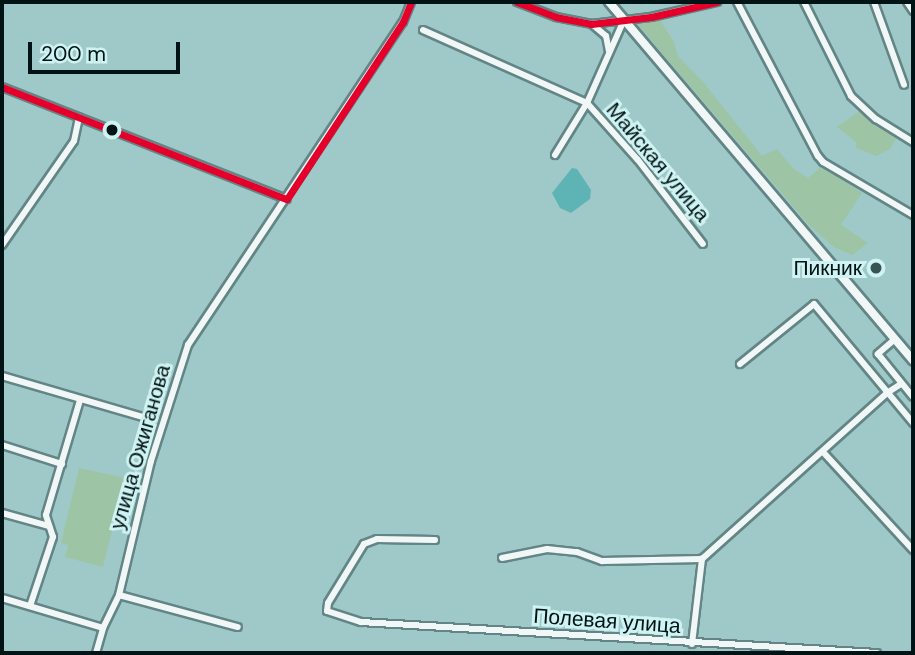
<!DOCTYPE html>
<meta charset="utf-8">
<style>
body{margin:0}
#map{position:relative;width:915px;height:655px;overflow:hidden;background:#9fc8c8;font-family:"DM Sans",sans-serif}
div>[style]{position:absolute}
.green>*{inset:0;background:#9dc5a5}
.water>*{inset:0;background:#5eb4b5}
.roads{filter:drop-shadow(2px 0 #638585) drop-shadow(-2px 0 #638585) drop-shadow(0 2px #638585) drop-shadow(0 -2px #638585)}
.minor>*{height:6px;margin:-3px;padding:0 3px;transform-origin:3px;border-radius:3px;background:#f1f7f7}
.major>*{height:8px;margin:-4px;padding:0 4px;transform-origin:4px;border-radius:4px;background:#f1f7f7}
.bus-1>*{height:7px;margin:-3.5px;padding:0 3.5px;transform-origin:3.5px;border-radius:3.5px;background:#e4002b}
.dots>*{width:19px;height:19px;translate:-50% -50%;box-sizing:border-box;border:4px solid #cff2f2;border-radius:50%}
span{translate:-50% -50%;white-space:nowrap;text-align:center;line-height:1.15;-webkit-text-stroke:6px #cff2f2;paint-order:stroke}
.street-label{font-size:21px;color:#001415}
.poi-label{font-size:21px;color:#001415}
.right{translate:-100% -50%;text-align:right}
.frame{position:absolute;inset:0;border:4px solid #001415;pointer-events:none}
.scale{position:absolute;left:28px;top:42px;width:152px;height:32px;box-sizing:border-box;border:4px solid #001415;border-top:0;padding-left:9px;font-size:21px;line-height:24px;white-space:nowrap;color:#001415;-webkit-text-stroke:5px #cff2f2;paint-order:stroke}
</style>
<div id="map">
<div class="green">
<i style="clip-path:polygon(660px 20px,674px 42px,678px 56px,704px 83px,762px 156px,777px 149px,794px 169px,808px 178px,822px 166px,862px 193px,841px 225px,868px 243px,852px 255px,834px 247px,809px 225px,637px 24px)"></i>
<i style="clip-path:polygon(861px 110px,897px 137px,890px 149px,876px 156px,856px 148px,856px 142px,837px 127px)"></i>
<i style="clip-path:polygon(79px 468px,125px 478px,103px 567px,65px 557px,68px 545px,61px 543px)"></i>
</div>
<div class="water">
<i style="clip-path:polygon(572px 168px,577px 169px,591px 190px,590px 199px,571px 213px,560px 208px,552px 193px)"></i>
</div>
<div class="roads">
<div class="minor">
<i style="left:517px;top:2px;width:42px;rotate:21deg"></i>
<i style="left:556px;top:17px;width:36px;rotate:11deg"></i>
<i style="left:591px;top:24px;width:60px;rotate:-6.7deg"></i>
<i style="left:651px;top:17px;width:68px;rotate:-12.8deg"></i>
<i style="left:737px;top:2px;width:174px;rotate:62.3deg"></i>
<i style="left:818px;top:156px;width:8px;rotate:50deg"></i>
<i style="left:823px;top:162px;width:104px;rotate:30.5deg"></i>
<i style="left:804px;top:2px;width:105px;rotate:63.4deg"></i>
<i style="left:851px;top:96px;width:34px;rotate:43deg"></i>
<i style="left:876px;top:119px;width:44px;rotate:31.9deg"></i>
<i style="left:874px;top:2px;width:88px;rotate:70.1deg"></i>
<i style="left:907px;top:2px;width:11px;rotate:56deg"></i>
<i style="left:593px;top:25px;width:17px;rotate:40deg"></i>
<i style="left:606px;top:36px;width:15px;rotate:79deg"></i>
<i style="left:423px;top:30px;width:180px;rotate:24deg"></i>
<i style="left:587px;top:103px;width:76px;rotate:48.2deg"></i>
<i style="left:638px;top:160px;width:106px;rotate:52.3deg"></i>
<i style="left:2px;top:87px;width:306px;rotate:21.5deg"></i>
<i style="left:555px;top:155px;width:61px;rotate:-58.4deg"></i>
<i style="left:587px;top:103px;width:91px;rotate:-66deg"></i>
<i style="left:2px;top:245px;width:126px;rotate:-55.3deg"></i>
<i style="left:74px;top:141px;width:24px;rotate:-78deg"></i>
<i style="left:895px;top:339px;width:23px;rotate:139deg"></i>
<i style="left:878px;top:354px;width:55px;rotate:50.9deg"></i>
<i style="left:740px;top:364px;width:95px;rotate:-39deg"></i>
<i style="left:814px;top:304px;width:155px;rotate:50.2deg"></i>
<i style="left:2px;top:376px;width:147px;rotate:16.2deg"></i>
<i style="left:2px;top:445px;width:63px;rotate:17.6deg"></i>
<i style="left:823px;top:452px;width:133px;rotate:47.4deg"></i>
<i style="left:2px;top:513px;width:49px;rotate:15.5deg"></i>
<i style="left:435px;top:540px;width:58px;rotate:-179deg"></i>
<i style="left:377px;top:539px;width:14px;rotate:159deg"></i>
<i style="left:364px;top:544px;width:69px;rotate:121.4deg"></i>
<i style="left:328px;top:603px;width:8px;rotate:97deg"></i>
<i style="left:327px;top:611px;width:36px;rotate:18deg"></i>
<i style="left:361px;top:622px;width:517px;rotate:3.44deg"></i>
<i style="left:502px;top:558px;width:46px;rotate:-11.3deg"></i>
<i style="left:547px;top:549px;width:30px;rotate:6deg"></i>
<i style="left:577px;top:552px;width:27px;rotate:20deg"></i>
<i style="left:602px;top:561px;width:100px;rotate:-1.1deg"></i>
<i style="left:702px;top:559px;width:249px;rotate:-41.9deg"></i>
<i style="left:887px;top:393px;width:17px;rotate:-33deg"></i>
<i style="left:119px;top:595px;width:123px;rotate:15.1deg"></i>
<i style="left:2px;top:598px;width:105px;rotate:16.5deg"></i>
<i style="left:30px;top:606px;width:73px;rotate:-71.6deg"></i>
<i style="left:53px;top:537px;width:23px;rotate:-108deg"></i>
<i style="left:46px;top:515px;width:120px;rotate:-73.5deg"></i>
<i style="left:692px;top:644px;width:86px;rotate:-83.3deg"></i>
<i style="left:96px;top:653px;width:26px;rotate:-74deg"></i>
<i style="left:103px;top:628px;width:37px;rotate:-64deg"></i>
<i style="left:119px;top:595px;width:138px;rotate:-76.6deg"></i>
<i style="left:151px;top:461px;width:122px;rotate:-72.3deg"></i>
<i style="left:188px;top:345px;width:388px;rotate:-56.4deg"></i>
<i style="left:403px;top:22px;width:22px;rotate:-68deg"></i>
</div>
<div class="major">
<i style="left:609px;top:2px;width:470px;rotate:49.7deg"></i>
</div>
</div>
<div class="bus-1">
<i style="left:517px;top:2px;width:42px;rotate:21deg"></i>
<i style="left:556px;top:17px;width:36px;rotate:11deg"></i>
<i style="left:591px;top:24px;width:60px;rotate:-6.7deg"></i>
<i style="left:651px;top:17px;width:68px;rotate:-12.8deg"></i>
<i style="left:2px;top:87px;width:306px;rotate:21.5deg"></i>
<i style="left:287px;top:199px;width:212px;rotate:-56.8deg"></i>
<i style="left:403px;top:22px;width:22px;rotate:-68deg"></i>
</div>
<div class="dots">
<i style="left:112px;top:130px;background:#001415"></i>
<i style="left:876px;top:268px;background:#385354"></i>
</div>
<div class="street-label">
<span style="left:658px;top:162px;rotate:50deg">Майская улица</span>
<span style="left:140px;top:447px;rotate:-74deg">улица Ожиганова</span>
<span style="left:607px;top:621px;rotate:4deg">Полевая улица</span>
</div>
<div class="poi-label">
<span class="right" style="left:862px;top:268px">Пикник</span>
</div>
<div class="frame"></div>
<div class="scale">200 m</div>
</div>
